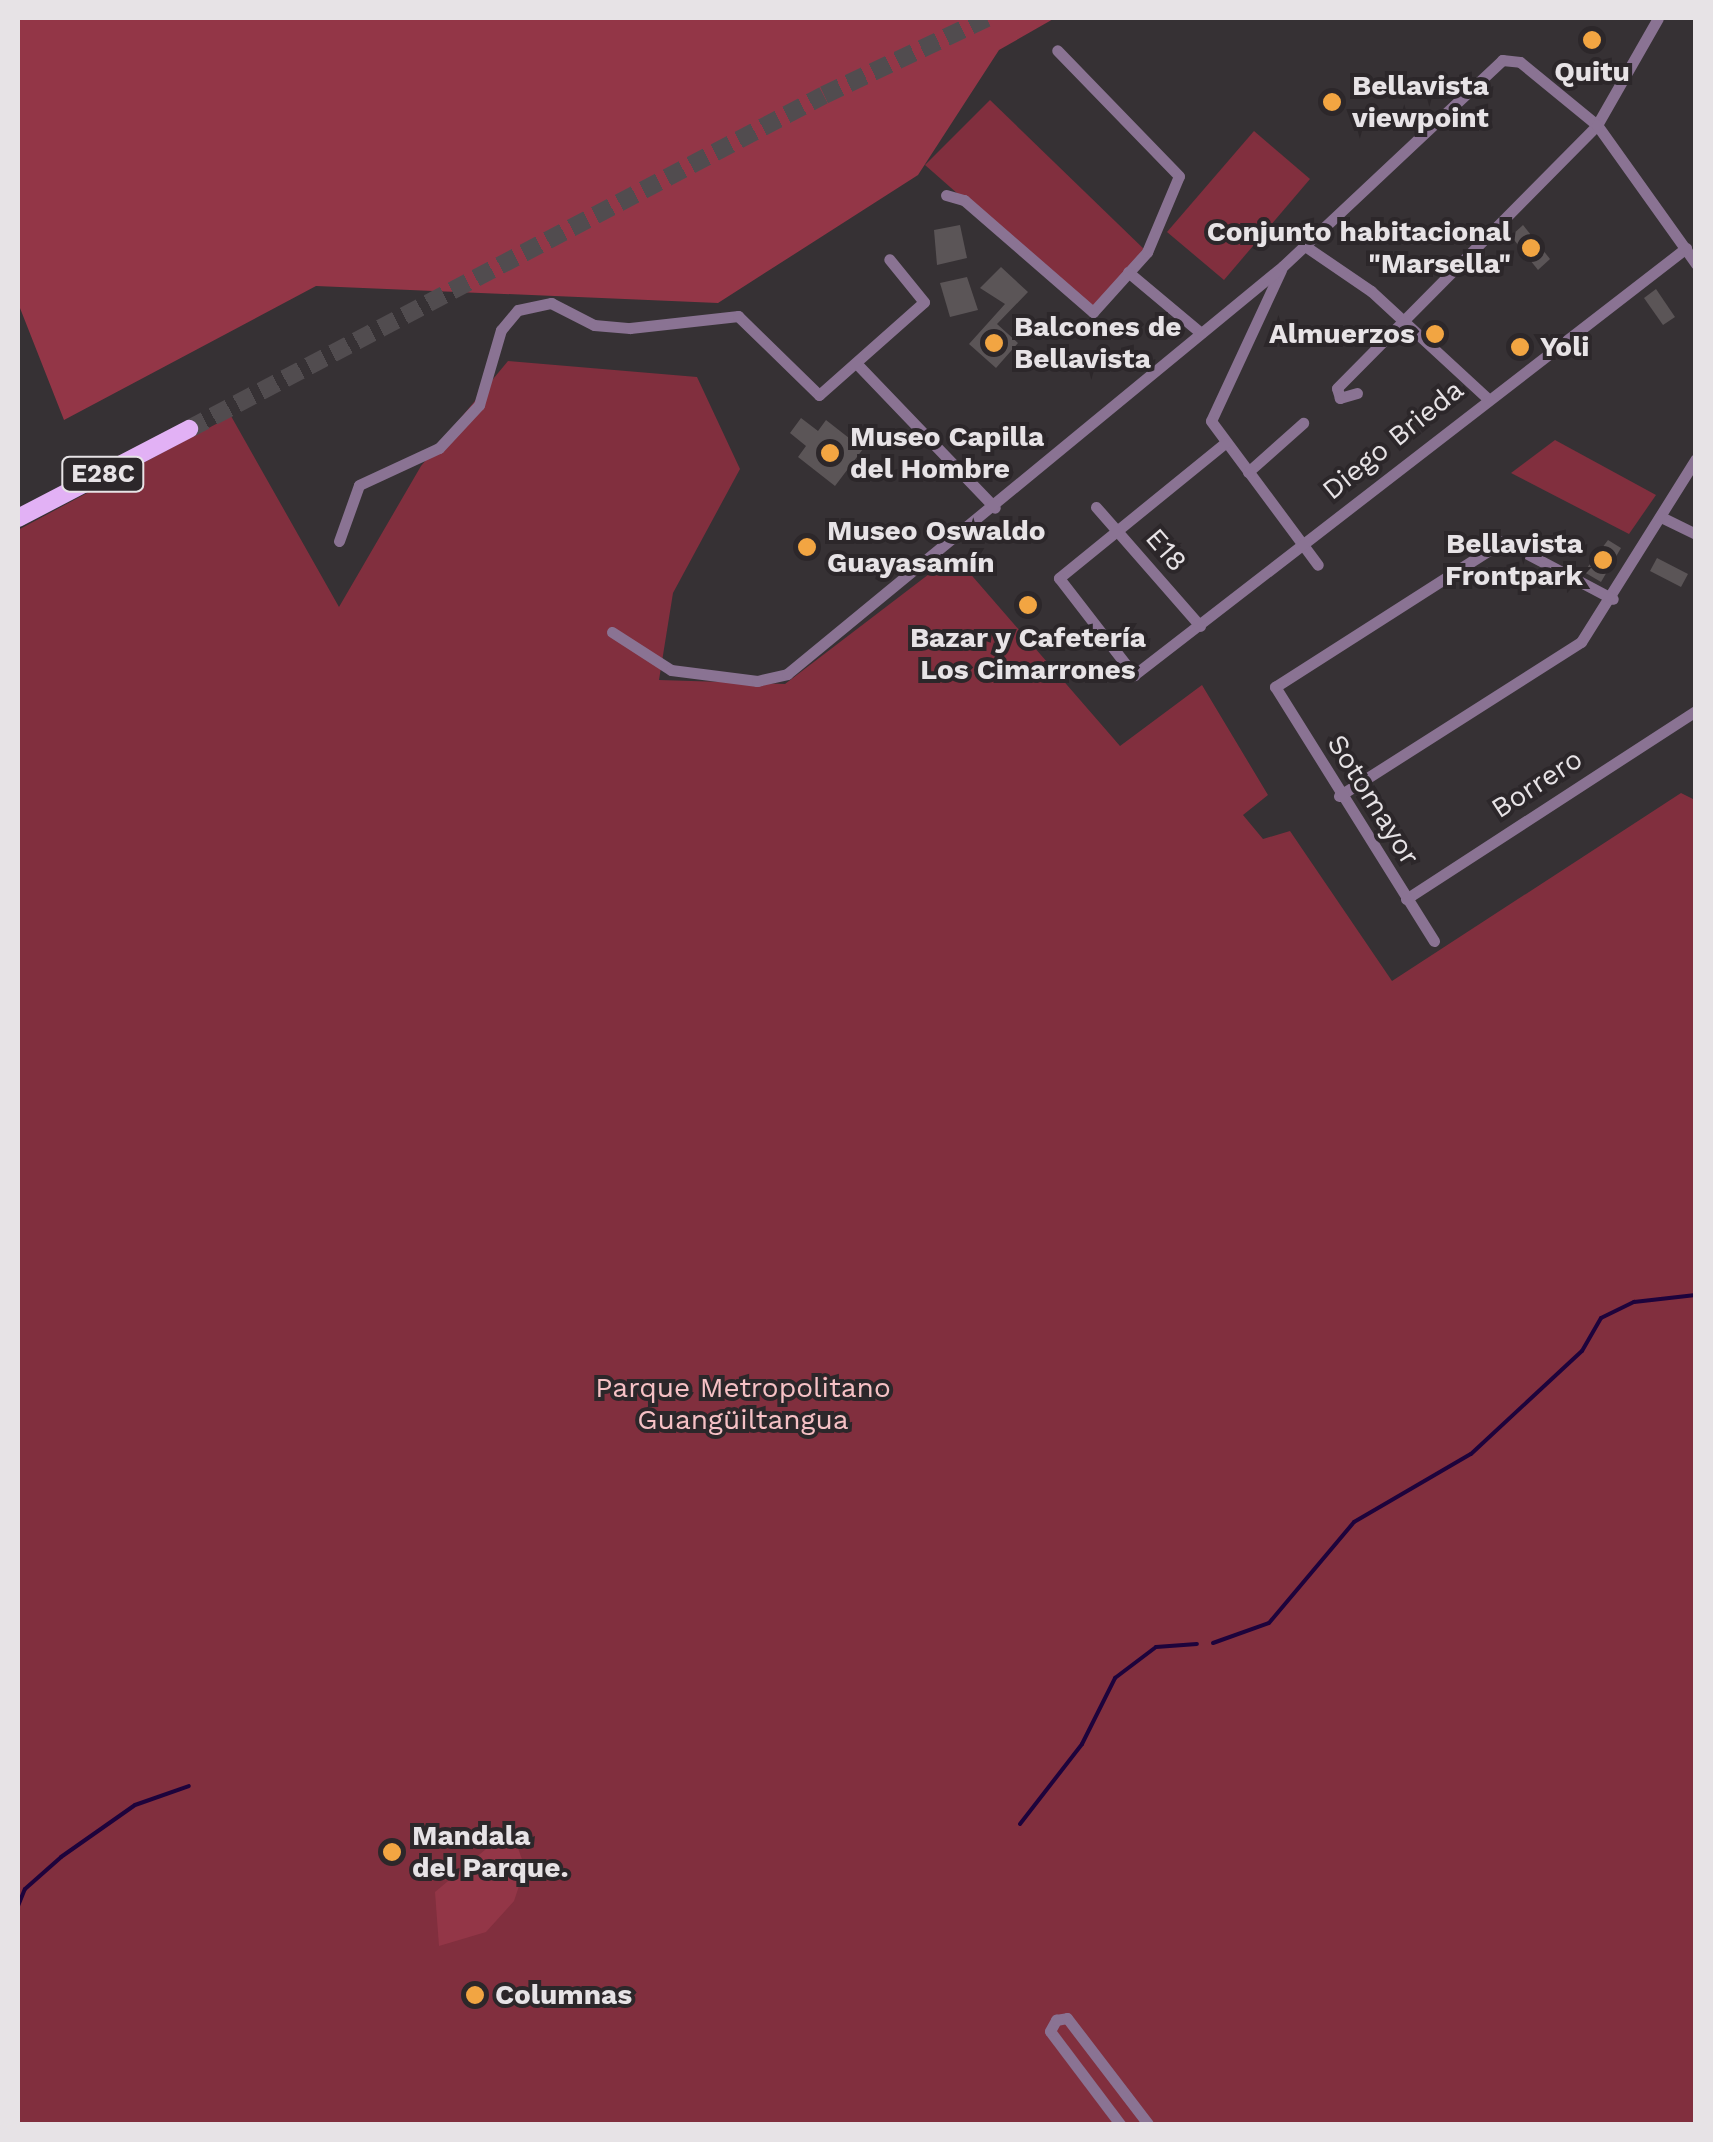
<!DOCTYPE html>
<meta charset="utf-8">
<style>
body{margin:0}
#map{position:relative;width:1713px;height:2142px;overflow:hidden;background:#363134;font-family:"Work Sans",sans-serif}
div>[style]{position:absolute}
.green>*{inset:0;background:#812f3e}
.forest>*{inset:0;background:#933647}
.stream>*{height:4px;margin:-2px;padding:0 2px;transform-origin:2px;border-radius:2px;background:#1d033c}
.building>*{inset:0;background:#5b5557}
.primary-tunnel>*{height:18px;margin-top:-9px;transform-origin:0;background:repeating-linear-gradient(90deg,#514c4f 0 18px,transparent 0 27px)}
.street>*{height:11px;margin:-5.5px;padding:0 5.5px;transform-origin:5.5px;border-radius:5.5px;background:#8a7393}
.primary>*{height:18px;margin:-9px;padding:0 9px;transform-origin:9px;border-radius:9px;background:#e2b1f5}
.dots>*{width:28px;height:28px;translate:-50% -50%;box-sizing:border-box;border:5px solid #2c272a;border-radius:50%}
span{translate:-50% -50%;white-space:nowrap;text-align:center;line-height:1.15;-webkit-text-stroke:8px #2c272a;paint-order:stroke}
.shield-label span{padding:2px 8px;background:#2c272a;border:2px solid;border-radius:8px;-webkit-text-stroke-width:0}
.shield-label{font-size:25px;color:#e7e3e6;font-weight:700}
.poi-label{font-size:28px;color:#e7e3e6;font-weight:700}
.left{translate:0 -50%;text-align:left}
.right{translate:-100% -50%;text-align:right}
.street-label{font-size:28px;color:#e7e3e6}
.park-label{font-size:28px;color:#f6c1c5}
.frame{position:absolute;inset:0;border:20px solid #e7e3e6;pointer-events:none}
</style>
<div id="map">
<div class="green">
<i style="clip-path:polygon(990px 100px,1147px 252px,1091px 311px,925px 165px)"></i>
<i style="clip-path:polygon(1254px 131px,1310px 179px,1224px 280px,1167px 232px)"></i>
<i style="clip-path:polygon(508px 361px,697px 377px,740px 469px,673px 593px,659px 680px,785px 684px,954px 555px,1120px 746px,1202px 685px,1268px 795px,1243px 815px,1263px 839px,1290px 831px,1392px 981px,1681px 793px,1695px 800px,1695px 2124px,18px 2124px,18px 530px,231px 416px,339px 607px,421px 466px)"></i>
<i style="clip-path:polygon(1555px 440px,1656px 495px,1629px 534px,1511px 473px)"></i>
</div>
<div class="forest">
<i style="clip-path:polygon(18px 18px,1055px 18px,999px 50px,918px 175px,718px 303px,316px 286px,64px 420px,18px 303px)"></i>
<i style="clip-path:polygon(511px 1828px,525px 1868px,514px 1901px,486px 1932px,439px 1946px,435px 1892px)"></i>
</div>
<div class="stream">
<i style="left:1213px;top:1643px;width:59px;rotate:-19.7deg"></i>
<i style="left:1269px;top:1623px;width:132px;rotate:-49.9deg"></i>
<i style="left:1354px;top:1522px;width:135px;rotate:-30.2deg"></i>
<i style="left:1471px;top:1454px;width:151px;rotate:-42.9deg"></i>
<i style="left:1582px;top:1351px;width:38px;rotate:-60deg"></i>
<i style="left:1601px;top:1318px;width:37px;rotate:-26deg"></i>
<i style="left:1634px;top:1302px;width:62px;rotate:-6.4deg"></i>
<i style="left:1020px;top:1824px;width:101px;rotate:-52.2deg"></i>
<i style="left:1082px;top:1744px;width:74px;rotate:-63.4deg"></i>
<i style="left:1115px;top:1678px;width:51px;rotate:-37.1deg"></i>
<i style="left:1156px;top:1647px;width:41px;rotate:-4.2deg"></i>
<i style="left:18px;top:1906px;width:18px;rotate:-68deg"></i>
<i style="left:25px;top:1889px;width:48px;rotate:-41.6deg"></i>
<i style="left:61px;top:1857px;width:90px;rotate:-35.1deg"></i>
<i style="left:135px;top:1805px;width:57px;rotate:-19.4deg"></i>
</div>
<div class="building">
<i style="clip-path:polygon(960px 225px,967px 258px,937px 265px,934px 230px)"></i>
<i style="clip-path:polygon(1523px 225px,1550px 259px,1538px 270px,1511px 236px)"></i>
<i style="clip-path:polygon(1001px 267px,1028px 292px,997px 324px,1018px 343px,996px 368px,969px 344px,1005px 304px,980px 288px)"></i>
<i style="clip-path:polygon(967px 277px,978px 310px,950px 317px,940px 283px)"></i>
<i style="clip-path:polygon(1656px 289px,1675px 317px,1663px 325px,1644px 298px)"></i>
<i style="clip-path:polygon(801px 418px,818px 431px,826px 420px,863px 449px,835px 486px,798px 457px,806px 446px,790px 433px)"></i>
<i style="clip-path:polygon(1608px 540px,1621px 548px,1601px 582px,1584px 572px)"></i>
<i style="clip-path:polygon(1657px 558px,1688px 574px,1681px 587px,1650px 571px)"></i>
</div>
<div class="primary-tunnel">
<i style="left:189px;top:429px;width:717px;rotate:-27.74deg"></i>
<i style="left:824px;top:95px;width:180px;rotate:-25.3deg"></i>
</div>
<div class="street">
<i style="left:946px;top:195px;width:19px;rotate:16deg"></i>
<i style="left:964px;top:200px;width:171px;rotate:41deg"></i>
<i style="left:1093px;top:312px;width:81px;rotate:-48deg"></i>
<i style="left:1147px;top:252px;width:82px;rotate:-67.2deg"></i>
<i style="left:1179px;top:176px;width:175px;rotate:-134.1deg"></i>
<i style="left:1305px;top:246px;width:80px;rotate:34.3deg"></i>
<i style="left:1371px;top:291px;width:156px;rotate:42.7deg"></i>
<i style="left:1281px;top:270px;width:166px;rotate:114.9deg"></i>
<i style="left:1211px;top:421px;width:179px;rotate:53.4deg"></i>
<i style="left:1128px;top:272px;width:95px;rotate:39.9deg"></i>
<i style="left:857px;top:364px;width:199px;rotate:46.2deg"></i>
<i style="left:1357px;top:393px;width:18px;rotate:164deg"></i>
<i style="left:1340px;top:398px;width:10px;rotate:-107deg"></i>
<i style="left:1337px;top:388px;width:370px;rotate:-45.3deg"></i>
<i style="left:1597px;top:125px;width:123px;rotate:-60.3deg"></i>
<i style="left:1225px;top:443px;width:214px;rotate:140.9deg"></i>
<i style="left:1059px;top:578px;width:123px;rotate:52.3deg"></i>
<i style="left:1134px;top:675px;width:698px;rotate:-37.72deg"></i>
<i style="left:1248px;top:472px;width:74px;rotate:-41.7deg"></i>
<i style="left:1096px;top:507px;width:158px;rotate:48.8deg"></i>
<i style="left:1661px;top:517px;width:39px;rotate:26deg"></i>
<i style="left:339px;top:541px;width:59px;rotate:-70.3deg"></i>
<i style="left:359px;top:485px;width:88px;rotate:-24.8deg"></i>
<i style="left:439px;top:448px;width:59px;rotate:-47.1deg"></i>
<i style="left:479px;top:405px;width:78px;rotate:-73.7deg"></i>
<i style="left:501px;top:330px;width:26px;rotate:-50deg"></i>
<i style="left:518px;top:310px;width:34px;rotate:-12deg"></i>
<i style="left:551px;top:303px;width:48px;rotate:27.1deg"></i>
<i style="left:594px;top:325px;width:36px;rotate:5deg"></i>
<i style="left:630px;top:328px;width:109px;rotate:-6.3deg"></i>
<i style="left:738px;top:316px;width:113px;rotate:44.3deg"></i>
<i style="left:819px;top:395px;width:140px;rotate:-41.5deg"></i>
<i style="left:924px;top:302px;width:55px;rotate:-129.1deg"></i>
<i style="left:612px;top:632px;width:70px;rotate:32.8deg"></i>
<i style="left:671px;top:670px;width:87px;rotate:7.3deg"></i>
<i style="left:757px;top:681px;width:31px;rotate:-13deg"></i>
<i style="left:787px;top:674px;width:642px;rotate:-39.44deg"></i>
<i style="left:1283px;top:266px;width:301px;rotate:-43.2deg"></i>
<i style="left:1502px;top:60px;width:18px;rotate:6deg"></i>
<i style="left:1520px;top:62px;width:99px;rotate:39.3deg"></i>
<i style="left:1597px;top:125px;width:171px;rotate:54.5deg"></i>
<i style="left:1339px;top:796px;width:287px;rotate:-32.5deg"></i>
<i style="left:1581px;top:642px;width:216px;rotate:-57.9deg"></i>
<i style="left:1406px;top:899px;width:346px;rotate:-33deg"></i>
<i style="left:1434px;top:941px;width:300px;rotate:-122deg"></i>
<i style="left:1275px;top:687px;width:271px;rotate:-32.6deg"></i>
<i style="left:1503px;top:541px;width:124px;rotate:27.8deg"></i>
<i style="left:1120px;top:2124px;width:116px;rotate:-127deg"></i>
<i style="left:1050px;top:2031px;width:13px;rotate:-61deg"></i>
<i style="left:1056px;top:2020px;width:11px;rotate:-10deg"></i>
<i style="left:1067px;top:2018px;width:133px;rotate:52.6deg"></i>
</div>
<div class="primary">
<i style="left:18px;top:518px;width:193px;rotate:-27.5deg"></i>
</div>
<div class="dots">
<i style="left:1592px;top:40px;background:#f2a542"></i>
<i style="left:1332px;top:102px;background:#f2a542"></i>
<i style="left:1531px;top:248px;background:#f2a542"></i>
<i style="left:1435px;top:334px;background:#f2a542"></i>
<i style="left:994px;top:343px;background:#f2a542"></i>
<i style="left:1520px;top:347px;background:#f2a542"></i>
<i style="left:830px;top:453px;background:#f2a542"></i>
<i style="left:807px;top:547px;background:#f2a542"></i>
<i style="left:1603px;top:560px;background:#f2a542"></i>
<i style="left:1028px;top:605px;background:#f2a542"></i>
<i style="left:392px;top:1852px;background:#f2a542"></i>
<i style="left:475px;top:1995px;background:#f2a542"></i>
</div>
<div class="shield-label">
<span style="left:103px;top:474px">E28C</span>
</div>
<div class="poi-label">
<span style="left:1592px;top:72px">Quitu</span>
<span class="left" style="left:1352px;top:102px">Bellavista<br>viewpoint</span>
<span class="right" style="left:1511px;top:248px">Conjunto habitacional<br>"Marsella"</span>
<span class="left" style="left:1014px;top:343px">Balcones de<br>Bellavista</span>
<span class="right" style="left:1415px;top:334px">Almuerzos</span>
<span class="left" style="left:1540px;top:347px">Yoli</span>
<span class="left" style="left:850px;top:453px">Museo Capilla<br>del Hombre</span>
<span class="left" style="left:827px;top:547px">Museo Oswaldo<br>Guayasamín</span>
<span class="right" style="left:1583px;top:560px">Bellavista<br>Frontpark</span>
<span style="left:1028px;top:654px">Bazar y Cafetería<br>Los Cimarrones</span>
<span class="left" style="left:412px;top:1852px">Mandala<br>del Parque.</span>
<span class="left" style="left:495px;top:1995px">Columnas</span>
</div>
<div class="street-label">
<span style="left:1393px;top:440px;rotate:-39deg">Diego Brieda</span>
<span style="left:1166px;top:550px;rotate:49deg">E18</span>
<span style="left:1537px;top:784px;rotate:-33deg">Borrero</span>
<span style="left:1373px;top:800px;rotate:58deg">Sotomayor</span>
</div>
<div class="park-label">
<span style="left:743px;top:1404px">Parque Metropolitano<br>Guangüiltangua</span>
</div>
<div class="frame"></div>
</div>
